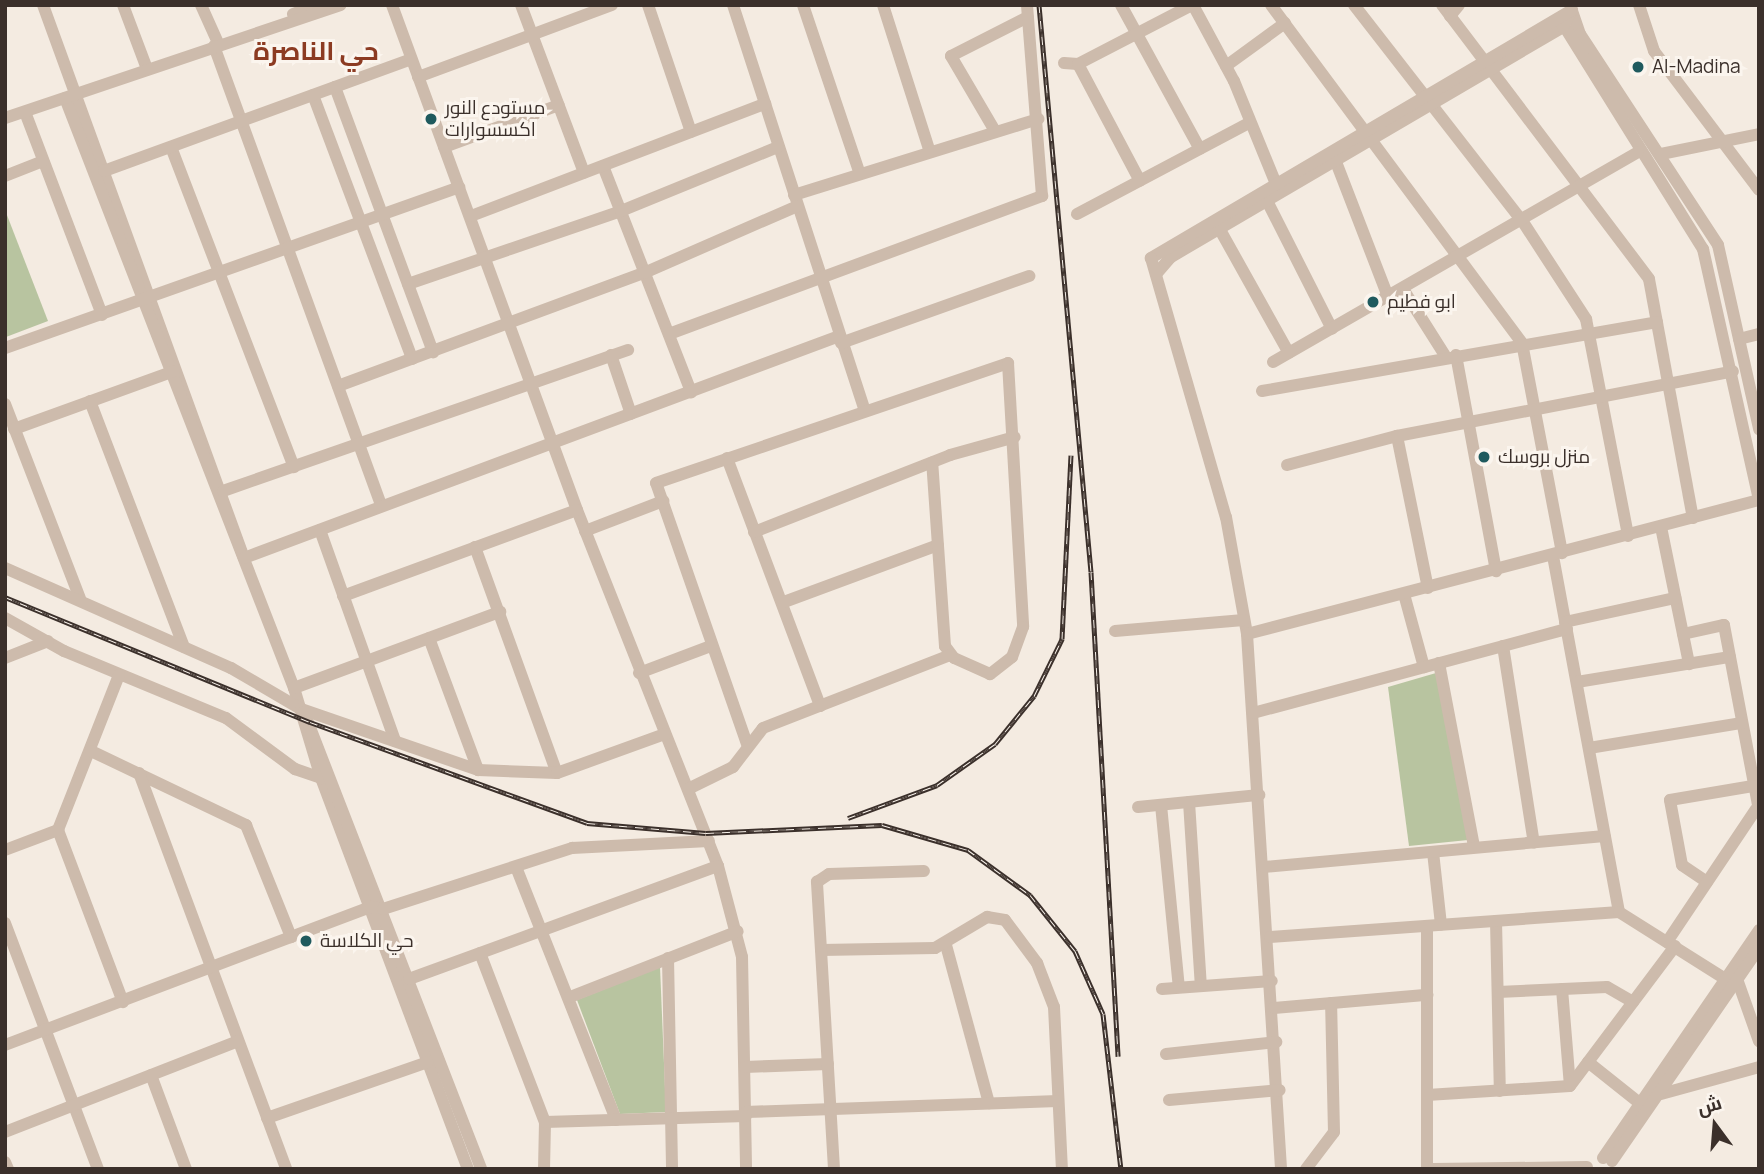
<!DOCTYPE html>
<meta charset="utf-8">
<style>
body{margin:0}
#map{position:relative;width:1764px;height:1174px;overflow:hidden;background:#f4ebe1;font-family:Manrope,Cairo,sans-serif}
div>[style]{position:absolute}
.green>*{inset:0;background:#b8c4a0}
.minor>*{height:12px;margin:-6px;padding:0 6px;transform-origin:6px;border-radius:6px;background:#cdbbac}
.rail>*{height:5px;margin-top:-2.5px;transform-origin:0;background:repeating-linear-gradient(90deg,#fbf5ee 0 8px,#3b302b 0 16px);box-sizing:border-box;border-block:2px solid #3b302b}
.dots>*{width:19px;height:19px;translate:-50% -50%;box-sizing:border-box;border:4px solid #fbf5ee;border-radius:50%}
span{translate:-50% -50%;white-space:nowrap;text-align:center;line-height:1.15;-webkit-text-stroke:6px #fbf5ee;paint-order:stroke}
.poi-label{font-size:19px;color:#3b302b}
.left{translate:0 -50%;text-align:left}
.district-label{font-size:26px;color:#8c3b22;font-weight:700}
.frame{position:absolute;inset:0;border:7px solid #3b302b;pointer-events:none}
.north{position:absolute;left:1680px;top:1090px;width:70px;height:70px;-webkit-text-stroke:5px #fbf5ee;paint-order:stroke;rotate:344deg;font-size:19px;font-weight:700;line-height:28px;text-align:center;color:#3b302b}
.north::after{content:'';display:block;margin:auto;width:24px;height:32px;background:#3b302b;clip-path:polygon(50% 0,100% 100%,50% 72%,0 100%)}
</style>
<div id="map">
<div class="green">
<i style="clip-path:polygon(5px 210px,48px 321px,6px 337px,5px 334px)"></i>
<i style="clip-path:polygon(1436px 673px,1468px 840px,1409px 846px,1388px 687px)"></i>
<i style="clip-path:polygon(660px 967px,666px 1112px,620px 1114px,577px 1000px)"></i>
</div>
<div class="minor">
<i style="left:43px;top:5px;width:588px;rotate:70.03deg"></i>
<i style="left:123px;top:5px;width:68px;rotate:69.4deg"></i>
<i style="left:201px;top:5px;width:44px;rotate:65.8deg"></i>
<i style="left:392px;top:5px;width:538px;rotate:69.88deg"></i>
<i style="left:577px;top:510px;width:383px;rotate:68.4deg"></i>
<i style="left:718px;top:866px;width:94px;rotate:75.2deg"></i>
<i style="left:742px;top:957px;width:212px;rotate:88.9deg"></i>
<i style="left:521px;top:5px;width:179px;rotate:69.4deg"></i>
<i style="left:648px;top:5px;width:134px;rotate:71.3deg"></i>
<i style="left:733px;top:5px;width:425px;rotate:72deg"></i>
<i style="left:803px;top:5px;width:178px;rotate:71.4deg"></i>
<i style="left:883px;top:5px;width:154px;rotate:72.3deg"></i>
<i style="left:1121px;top:5px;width:164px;rotate:61.3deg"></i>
<i style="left:1193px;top:5px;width:86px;rotate:61.7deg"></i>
<i style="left:1234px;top:81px;width:117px;rotate:67.8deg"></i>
<i style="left:1271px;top:5px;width:421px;rotate:53.4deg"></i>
<i style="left:1522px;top:343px;width:214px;rotate:79.2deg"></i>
<i style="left:1354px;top:5px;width:275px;rotate:52.1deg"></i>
<i style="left:1523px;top:222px;width:116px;rotate:57deg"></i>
<i style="left:1586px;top:319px;width:221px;rotate:79deg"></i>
<i style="left:1442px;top:5px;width:343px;rotate:52.9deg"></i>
<i style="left:1649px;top:279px;width:243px;rotate:79.6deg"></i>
<i style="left:1639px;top:5px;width:48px;rotate:71.9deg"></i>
<i style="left:1654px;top:51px;width:174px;rotate:52.9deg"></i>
<i style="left:1571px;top:8px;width:28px;rotate:71deg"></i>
<i style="left:1580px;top:34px;width:252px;rotate:56.8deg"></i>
<i style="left:1718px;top:245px;width:189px;rotate:77.4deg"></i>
<i style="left:293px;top:14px;width:25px;rotate:-21deg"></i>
<i style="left:1450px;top:16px;width:14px;rotate:-51deg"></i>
<i style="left:1561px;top:21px;width:269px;rotate:58.1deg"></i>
<i style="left:1703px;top:249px;width:256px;rotate:77.4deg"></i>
<i style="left:214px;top:46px;width:489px;rotate:70deg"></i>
<i style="left:1064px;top:63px;width:14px;rotate:4deg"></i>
<i style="left:1078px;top:64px;width:128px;rotate:-27.4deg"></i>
<i style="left:1078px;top:64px;width:132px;rotate:62.1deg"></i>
<i style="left:1226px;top:66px;width:73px;rotate:-36.1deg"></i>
<i style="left:418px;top:77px;width:207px;rotate:-20.4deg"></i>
<i style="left:335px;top:87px;width:283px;rotate:69.7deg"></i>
<i style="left:313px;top:95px;width:282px;rotate:69.4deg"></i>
<i style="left:65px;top:98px;width:633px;rotate:68.79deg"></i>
<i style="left:294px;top:688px;width:94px;rotate:73.3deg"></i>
<i style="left:321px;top:778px;width:418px;rotate:69.4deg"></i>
<i style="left:25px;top:112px;width:217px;rotate:69.2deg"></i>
<i style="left:5px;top:118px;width:354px;rotate:-18.6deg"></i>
<i style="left:995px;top:131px;width:87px;rotate:-120.4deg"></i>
<i style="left:951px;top:56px;width:86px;rotate:-26.9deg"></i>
<i style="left:171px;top:147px;width:343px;rotate:69deg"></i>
<i style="left:444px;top:147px;width:122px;rotate:-20.1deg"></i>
<i style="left:1661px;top:154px;width:100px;rotate:-11.5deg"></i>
<i style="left:1336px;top:162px;width:145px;rotate:68.9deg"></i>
<i style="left:603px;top:166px;width:243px;rotate:68.7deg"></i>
<i style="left:104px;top:171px;width:327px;rotate:-20deg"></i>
<i style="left:5px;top:176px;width:41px;rotate:-21.5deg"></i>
<i style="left:794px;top:195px;width:256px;rotate:-17.3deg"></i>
<i style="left:1264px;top:195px;width:150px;rotate:63.1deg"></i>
<i style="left:1077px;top:214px;width:195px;rotate:-27.9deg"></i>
<i style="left:471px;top:216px;width:315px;rotate:-20.9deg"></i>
<i style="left:1219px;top:228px;width:143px;rotate:60.8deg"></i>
<i style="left:1157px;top:273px;width:21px;rotate:-49deg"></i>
<i style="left:1171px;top:257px;width:454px;rotate:-30.4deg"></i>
<i style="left:1563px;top:27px;width:19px;rotate:-62deg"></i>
<i style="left:1572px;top:10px;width:489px;rotate:149.5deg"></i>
<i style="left:1151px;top:258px;width:270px;rotate:73.9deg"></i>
<i style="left:1226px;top:517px;width:119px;rotate:79.8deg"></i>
<i style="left:1247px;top:634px;width:536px;rotate:86.36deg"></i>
<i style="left:408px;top:284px;width:225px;rotate:-18.9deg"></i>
<i style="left:621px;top:211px;width:170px;rotate:-22.2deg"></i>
<i style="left:1403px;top:289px;width:80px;rotate:57.7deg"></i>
<i style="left:669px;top:334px;width:398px;rotate:-20.3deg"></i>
<i style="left:1042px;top:196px;width:192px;rotate:-94.5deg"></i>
<i style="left:1739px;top:339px;width:21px;rotate:-14deg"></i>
<i style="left:841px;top:343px;width:200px;rotate:-19.6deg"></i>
<i style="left:5px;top:348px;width:482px;rotate:-19.5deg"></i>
<i style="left:611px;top:355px;width:62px;rotate:71.3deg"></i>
<i style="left:1456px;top:355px;width:220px;rotate:79.5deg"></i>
<i style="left:1273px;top:362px;width:421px;rotate:-29.9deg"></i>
<i style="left:338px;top:386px;width:326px;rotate:-20.3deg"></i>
<i style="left:644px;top:273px;width:167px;rotate:-23.6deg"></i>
<i style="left:1262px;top:391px;width:401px;rotate:-9.9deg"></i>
<i style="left:90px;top:401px;width:263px;rotate:69.1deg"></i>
<i style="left:5px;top:404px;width:208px;rotate:68.9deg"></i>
<i style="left:14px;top:429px;width:170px;rotate:-19.9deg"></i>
<i style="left:1397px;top:436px;width:155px;rotate:78.5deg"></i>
<i style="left:727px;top:458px;width:265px;rotate:69.4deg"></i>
<i style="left:1287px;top:465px;width:114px;rotate:-14.8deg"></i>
<i style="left:1397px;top:436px;width:342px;rotate:-10.9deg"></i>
<i style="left:223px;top:491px;width:429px;rotate:-19.2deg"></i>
<i style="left:1661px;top:527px;width:140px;rotate:78.4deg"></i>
<i style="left:320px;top:530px;width:224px;rotate:70.4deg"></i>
<i style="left:585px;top:531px;width:84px;rotate:-21deg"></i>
<i style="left:754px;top:532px;width:211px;rotate:-21.4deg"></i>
<i style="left:950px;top:455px;width:67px;rotate:-15.5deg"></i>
<i style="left:475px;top:547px;width:240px;rotate:70.1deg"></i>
<i style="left:1553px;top:556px;width:362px;rotate:79.5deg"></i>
<i style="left:244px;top:558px;width:635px;rotate:-20.46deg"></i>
<i style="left:5px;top:568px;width:247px;rotate:23.9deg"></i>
<i style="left:231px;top:668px;width:81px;rotate:30.4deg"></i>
<i style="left:301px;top:709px;width:187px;rotate:19deg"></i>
<i style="left:478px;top:770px;width:79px;rotate:2.2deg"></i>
<i style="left:557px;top:773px;width:115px;rotate:-19.9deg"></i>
<i style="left:1404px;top:594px;width:76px;rotate:74.7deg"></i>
<i style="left:343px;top:596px;width:249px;rotate:-20.2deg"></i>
<i style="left:784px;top:602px;width:164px;rotate:-20.3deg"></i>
<i style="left:5px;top:618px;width:68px;rotate:29.2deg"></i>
<i style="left:64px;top:651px;width:175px;rotate:22.5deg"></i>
<i style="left:226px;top:718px;width:86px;rotate:36.5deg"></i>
<i style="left:295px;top:769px;width:28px;rotate:19deg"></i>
<i style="left:1565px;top:622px;width:113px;rotate:-12.3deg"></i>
<i style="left:1115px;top:631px;width:129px;rotate:-4.9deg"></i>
<i style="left:1247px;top:634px;width:529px;rotate:-14.67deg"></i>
<i style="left:1683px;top:634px;width:42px;rotate:-12.4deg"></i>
<i style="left:1724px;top:625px;width:189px;rotate:79.3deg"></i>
<i style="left:429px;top:638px;width:141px;rotate:69.6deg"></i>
<i style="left:1503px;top:646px;width:199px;rotate:81.1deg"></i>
<i style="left:5px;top:658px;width:46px;rotate:-21.6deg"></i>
<i style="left:1439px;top:663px;width:187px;rotate:79.2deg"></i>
<i style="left:639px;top:673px;width:77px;rotate:-20.6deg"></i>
<i style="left:119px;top:675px;width:167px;rotate:111.5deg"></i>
<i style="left:58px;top:830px;width:184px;rotate:69.3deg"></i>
<i style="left:1577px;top:682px;width:155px;rotate:-9.3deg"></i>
<i style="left:294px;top:688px;width:220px;rotate:-20.3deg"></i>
<i style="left:304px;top:712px;width:490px;rotate:68.8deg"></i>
<i style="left:1253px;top:713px;width:325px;rotate:-15deg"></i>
<i style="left:747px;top:744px;width:276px;rotate:-109.2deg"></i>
<i style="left:656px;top:483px;width:372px;rotate:-18.8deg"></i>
<i style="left:1008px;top:363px;width:264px;rotate:86.7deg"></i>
<i style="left:1023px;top:627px;width:32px;rotate:110deg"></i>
<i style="left:1012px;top:657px;width:28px;rotate:142deg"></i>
<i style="left:990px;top:674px;width:39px;rotate:-156deg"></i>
<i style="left:954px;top:658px;width:15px;rotate:-127deg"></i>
<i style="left:945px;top:646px;width:184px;rotate:-94deg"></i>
<i style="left:1589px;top:748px;width:155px;rotate:-9.3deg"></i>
<i style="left:91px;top:751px;width:172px;rotate:25.5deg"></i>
<i style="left:246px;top:825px;width:121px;rotate:68.1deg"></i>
<i style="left:139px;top:773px;width:422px;rotate:69.6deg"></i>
<i style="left:688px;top:789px;width:50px;rotate:-26.1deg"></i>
<i style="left:733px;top:767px;width:49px;rotate:-52.4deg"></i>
<i style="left:763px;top:728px;width:201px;rotate:-21.3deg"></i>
<i style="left:1189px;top:802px;width:184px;rotate:86.3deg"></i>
<i style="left:1161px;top:805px;width:183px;rotate:84.4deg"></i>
<i style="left:1138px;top:807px;width:122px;rotate:-5.7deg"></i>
<i style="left:5px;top:850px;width:57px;rotate:-20.7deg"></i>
<i style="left:1433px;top:852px;width:73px;rotate:83.7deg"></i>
<i style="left:516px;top:867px;width:272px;rotate:68.4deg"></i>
<i style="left:1264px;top:867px;width:342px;rotate:-5.2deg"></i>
<i style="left:1707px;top:882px;width:30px;rotate:-146deg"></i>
<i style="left:1682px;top:865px;width:66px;rotate:-100.5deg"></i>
<i style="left:1670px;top:800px;width:84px;rotate:-9.6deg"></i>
<i style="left:1496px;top:921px;width:170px;rotate:88.7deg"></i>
<i style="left:5px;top:923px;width:263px;rotate:69.3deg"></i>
<i style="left:1270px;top:937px;width:350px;rotate:-4.1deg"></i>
<i style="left:1619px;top:912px;width:124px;rotate:32.2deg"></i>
<i style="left:1667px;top:942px;width:160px;rotate:-56.2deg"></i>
<i style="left:946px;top:945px;width:164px;rotate:74.8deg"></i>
<i style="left:821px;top:950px;width:114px;rotate:-1deg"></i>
<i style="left:935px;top:948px;width:61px;rotate:-30.8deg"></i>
<i style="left:987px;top:917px;width:18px;rotate:9deg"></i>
<i style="left:1005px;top:920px;width:54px;rotate:53.3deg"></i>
<i style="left:1037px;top:963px;width:47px;rotate:68.9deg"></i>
<i style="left:1054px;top:1007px;width:162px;rotate:87.2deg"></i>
<i style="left:480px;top:953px;width:181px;rotate:69deg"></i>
<i style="left:545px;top:1122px;width:47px;rotate:91.2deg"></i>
<i style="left:668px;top:958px;width:211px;rotate:88.9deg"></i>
<i style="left:409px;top:979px;width:329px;rotate:-20.1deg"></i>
<i style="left:1737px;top:979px;width:66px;rotate:70.5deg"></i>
<i style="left:1162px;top:989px;width:110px;rotate:-4.2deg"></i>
<i style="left:1562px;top:989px;width:97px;rotate:85.3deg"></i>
<i style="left:1498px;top:992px;width:109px;rotate:-2.6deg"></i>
<i style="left:1607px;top:987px;width:30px;rotate:30deg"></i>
<i style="left:570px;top:997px;width:180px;rotate:-21.4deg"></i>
<i style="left:1274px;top:1008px;width:154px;rotate:-4.9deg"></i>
<i style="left:5px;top:1045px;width:391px;rotate:-20.7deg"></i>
<i style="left:371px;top:907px;width:12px;rotate:9deg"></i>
<i style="left:383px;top:909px;width:199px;rotate:-17.9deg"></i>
<i style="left:572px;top:848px;width:137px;rotate:-2.9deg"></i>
<i style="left:1166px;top:1054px;width:111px;rotate:-6.2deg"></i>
<i style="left:1588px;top:1062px;width:69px;rotate:38.5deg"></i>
<i style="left:745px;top:1067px;width:83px;rotate:-2.1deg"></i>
<i style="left:151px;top:1075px;width:100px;rotate:69.6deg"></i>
<i style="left:1661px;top:1094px;width:102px;rotate:-15.4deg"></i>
<i style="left:1427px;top:1095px;width:143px;rotate:-3.6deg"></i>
<i style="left:1570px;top:1086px;width:175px;rotate:-53.1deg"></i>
<i style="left:1169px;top:1100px;width:111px;rotate:-5.1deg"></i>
<i style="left:746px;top:1112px;width:312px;rotate:-2deg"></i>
<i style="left:267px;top:1118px;width:170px;rotate:-19.2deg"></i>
<i style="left:545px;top:1122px;width:201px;rotate:-1.7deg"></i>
<i style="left:5px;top:1132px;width:250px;rotate:-21.3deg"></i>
<i style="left:1603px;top:1158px;width:276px;rotate:-55.6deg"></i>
<i style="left:1612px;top:1161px;width:259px;rotate:-55.4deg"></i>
<i style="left:5px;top:1162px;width:8px;rotate:67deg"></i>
<i style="left:834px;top:1169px;width:288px;rotate:-93.4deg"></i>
<i style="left:817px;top:882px;width:14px;rotate:-34deg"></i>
<i style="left:829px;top:874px;width:95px;rotate:-1.8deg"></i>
<i style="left:1306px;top:1169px;width:46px;rotate:-52.9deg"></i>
<i style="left:1334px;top:1132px;width:129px;rotate:-91.3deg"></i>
<i style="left:1427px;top:1169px;width:243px;rotate:-90deg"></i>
<i style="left:1433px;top:1169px;width:154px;rotate:-0.7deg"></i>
</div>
<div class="rail">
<i style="left:1039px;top:5px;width:569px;rotate:84.76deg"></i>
<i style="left:1091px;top:572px;width:485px;rotate:86.8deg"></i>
<i style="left:5px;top:597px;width:330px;rotate:22.3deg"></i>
<i style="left:310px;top:722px;width:295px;rotate:20deg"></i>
<i style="left:587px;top:823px;width:119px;rotate:4.8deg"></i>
<i style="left:706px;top:833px;width:176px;rotate:-2.6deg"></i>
<i style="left:882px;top:825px;width:90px;rotate:16.2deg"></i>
<i style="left:968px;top:850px;width:77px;rotate:36deg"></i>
<i style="left:1030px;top:895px;width:72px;rotate:51.2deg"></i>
<i style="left:1075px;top:951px;width:69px;rotate:66deg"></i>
<i style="left:1103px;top:1014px;width:156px;rotate:83.4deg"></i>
<i style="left:848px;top:818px;width:95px;rotate:-20.3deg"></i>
<i style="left:937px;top:785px;width:71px;rotate:-35.3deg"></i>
<i style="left:995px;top:744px;width:62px;rotate:-50.9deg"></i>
<i style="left:1034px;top:696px;width:64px;rotate:-63.8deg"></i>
<i style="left:1062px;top:639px;width:184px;rotate:-87.2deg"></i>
</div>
<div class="dots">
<i style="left:1638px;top:67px;background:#1f5a5e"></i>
<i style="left:431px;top:119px;background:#1f5a5e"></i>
<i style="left:1373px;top:302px;background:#1f5a5e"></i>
<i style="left:1484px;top:457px;background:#1f5a5e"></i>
<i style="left:306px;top:941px;background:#1f5a5e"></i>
</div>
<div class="poi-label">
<span class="left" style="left:1652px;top:67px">Al-Madina</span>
<span class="left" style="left:445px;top:119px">مستودع النور<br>اكسسوارات</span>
<span class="left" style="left:1387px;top:302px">ابو فطيم</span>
<span class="left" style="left:1498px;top:457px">منزل بروسك</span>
<span class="left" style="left:320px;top:941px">حي الكلاسة</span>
</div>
<div class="district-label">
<span style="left:316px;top:51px">حي الناصرة</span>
</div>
<div class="frame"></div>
<div class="north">ش</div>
</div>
